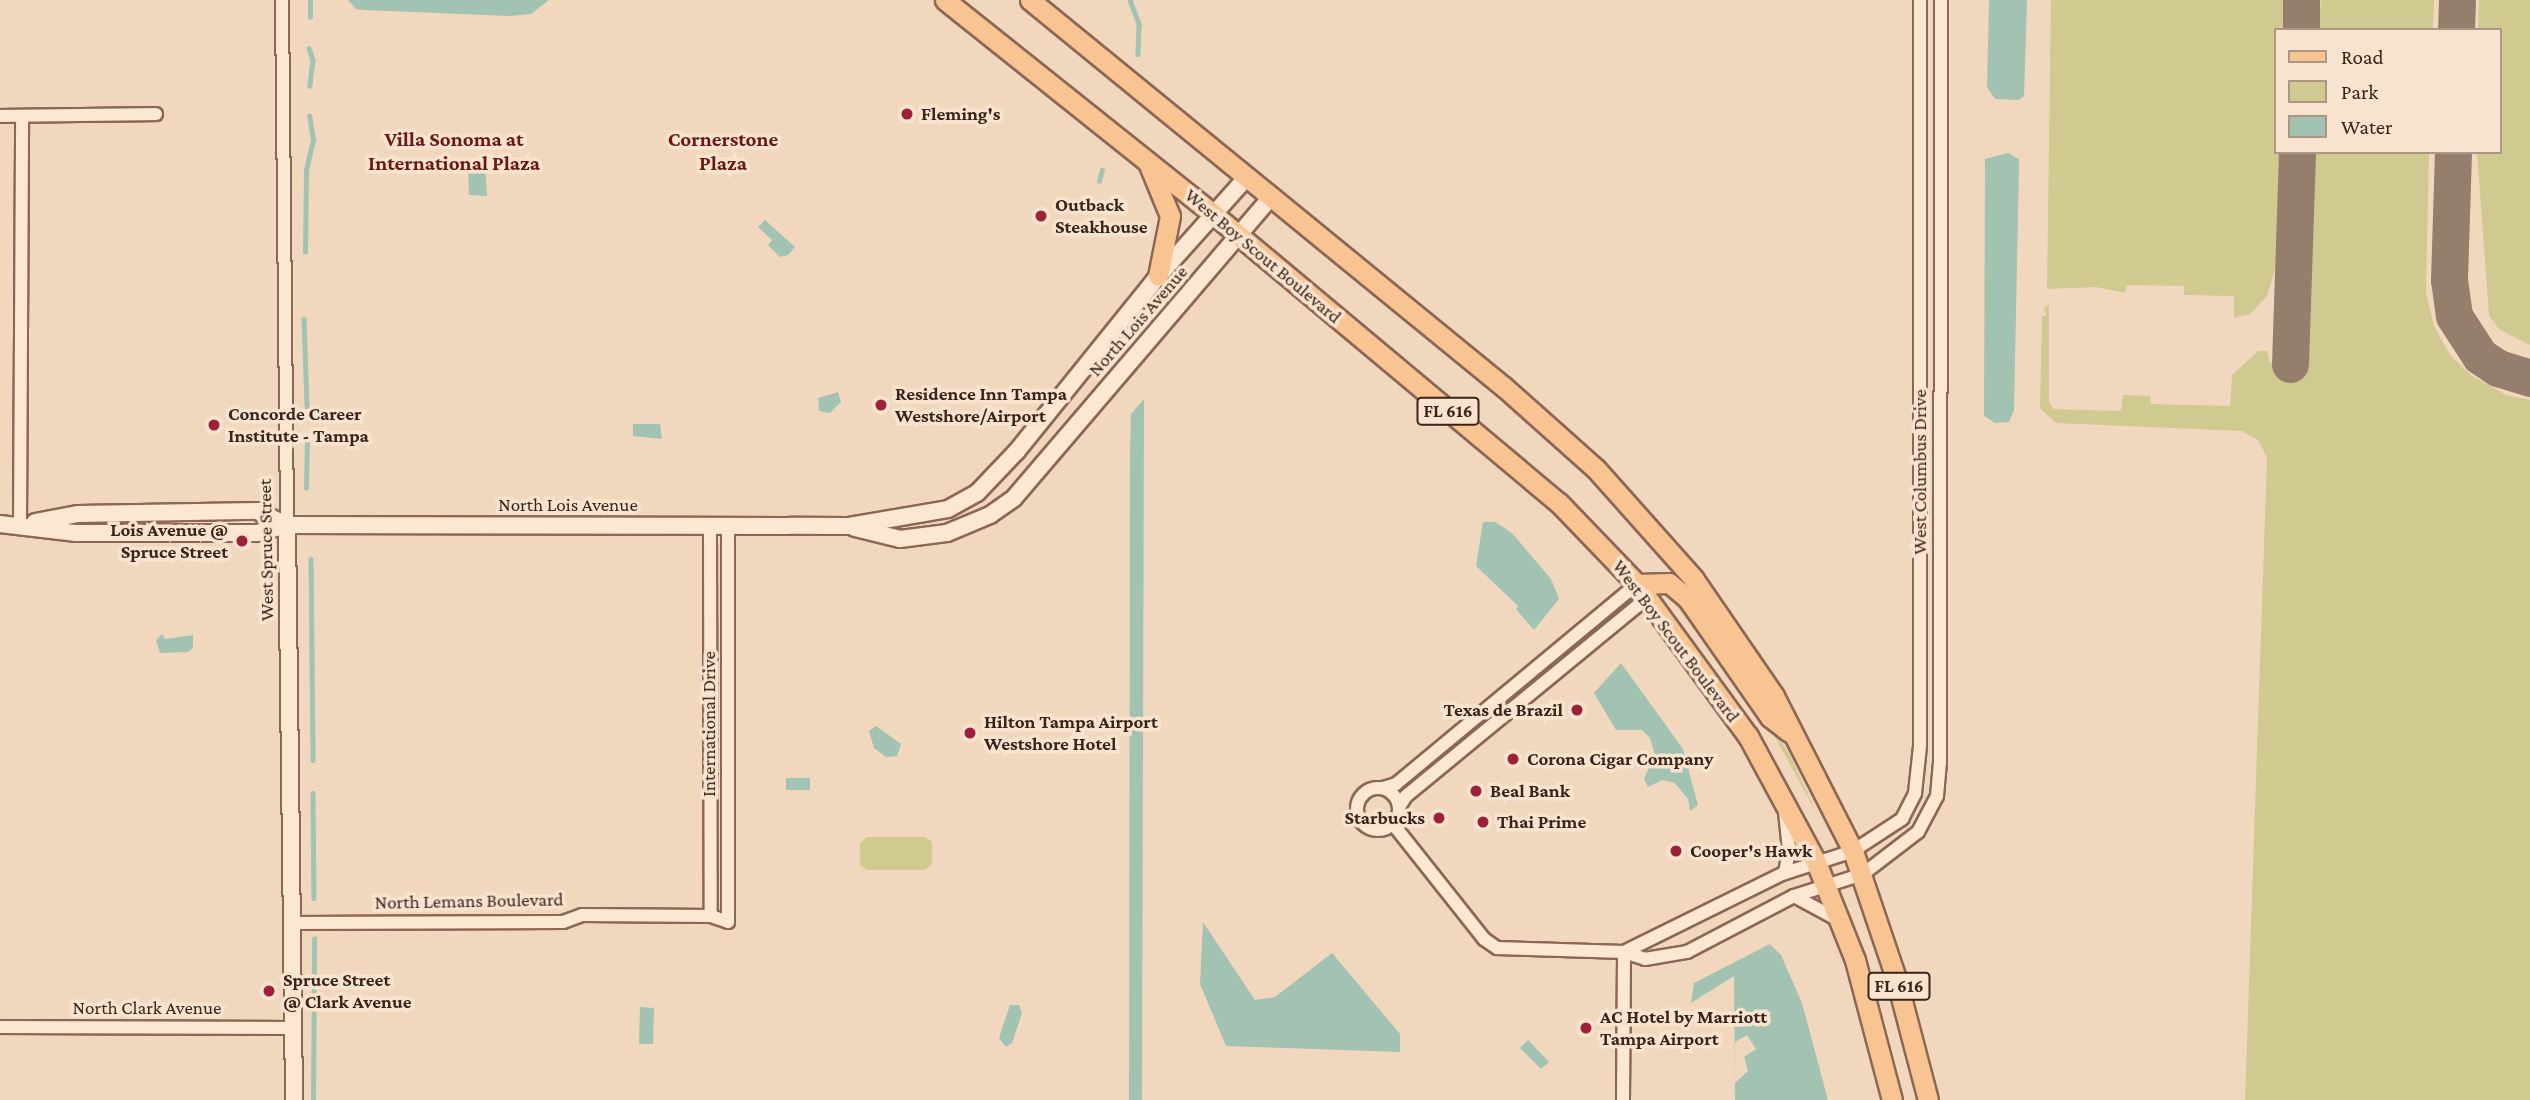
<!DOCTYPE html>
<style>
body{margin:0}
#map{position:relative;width:2530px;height:1100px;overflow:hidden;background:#f1d7be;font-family:"Crimson Pro",serif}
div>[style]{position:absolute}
.green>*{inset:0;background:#d0ca91}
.water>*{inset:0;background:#a2c2b2}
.pier>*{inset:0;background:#f1d7be}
.stream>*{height:4.5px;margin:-2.25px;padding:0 2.25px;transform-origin:2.25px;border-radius:2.25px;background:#a2c2b2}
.taxiway>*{height:37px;margin:-18.5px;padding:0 18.5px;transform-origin:18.5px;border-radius:18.5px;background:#957e6c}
.roads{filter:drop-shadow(2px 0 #8b6755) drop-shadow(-2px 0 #8b6755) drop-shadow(0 2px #8b6755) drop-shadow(0 -2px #8b6755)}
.street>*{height:12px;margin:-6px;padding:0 6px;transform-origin:6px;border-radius:6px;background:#fbe7d2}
.street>.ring{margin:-6px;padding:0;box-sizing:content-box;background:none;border:12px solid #fbe7d2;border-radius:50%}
.secondary>*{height:16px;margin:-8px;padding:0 8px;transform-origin:8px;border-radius:8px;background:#fbe7d2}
.primary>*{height:19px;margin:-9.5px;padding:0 9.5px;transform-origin:9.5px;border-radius:9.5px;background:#f8c492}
.dots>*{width:19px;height:19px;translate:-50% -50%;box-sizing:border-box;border:4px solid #f8e3ce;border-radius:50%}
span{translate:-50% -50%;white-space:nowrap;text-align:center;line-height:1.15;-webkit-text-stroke:7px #f8e3ce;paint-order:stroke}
.shield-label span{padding:2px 5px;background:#f8e3ce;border:2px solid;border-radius:5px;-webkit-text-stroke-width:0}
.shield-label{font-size:18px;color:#39241b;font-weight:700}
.poi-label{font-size:19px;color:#39241b;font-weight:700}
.left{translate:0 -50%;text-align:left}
.right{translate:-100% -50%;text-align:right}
.street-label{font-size:19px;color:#39241b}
.neighbourhood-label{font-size:21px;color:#691817;font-weight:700}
.legend{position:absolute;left:2274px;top:28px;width:228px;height:126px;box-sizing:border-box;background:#f8e3ce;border:2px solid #ac9786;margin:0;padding:9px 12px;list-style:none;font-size:21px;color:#39241b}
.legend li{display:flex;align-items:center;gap:14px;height:35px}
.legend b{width:35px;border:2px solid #ac9786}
</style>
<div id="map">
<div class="green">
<i style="clip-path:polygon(2051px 0,2286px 0,2285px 30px,2276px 30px,2276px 152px,2281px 152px,2277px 263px,2267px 296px,2250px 314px,2234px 318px,2234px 296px,2184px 295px,2184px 286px,2127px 285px,2125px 293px,2096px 287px,2047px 289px)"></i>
<i style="clip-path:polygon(2321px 0,2434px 0,2433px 30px,2318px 30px)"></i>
<i style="clip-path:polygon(2479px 0,2530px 0,2530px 345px,2500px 330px,2489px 316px,2477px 152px,2500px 152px,2500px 30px,2478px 30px)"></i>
<i style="clip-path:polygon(2312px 152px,2429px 152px,2426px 293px,2434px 326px,2450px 355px,2472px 376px,2506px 395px,2530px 400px,2530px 1100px,2245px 1100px,2267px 458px,2258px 440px,2242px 431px,2056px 423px,2040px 408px,2042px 316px,2046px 316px,2044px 308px,2049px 305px,2049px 402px,2054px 409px,2121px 411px,2123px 395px,2150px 396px,2151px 404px,2230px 406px,2232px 375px,2258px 351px,2267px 351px,2270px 363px,2305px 364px)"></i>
<i style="clip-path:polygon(1664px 590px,1679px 597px,1790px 755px,1817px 814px,1769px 726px)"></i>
<i style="clip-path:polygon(867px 837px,925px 837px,932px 842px,932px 864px,925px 870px,867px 870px,860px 865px,860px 843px)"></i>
</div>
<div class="water">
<i style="clip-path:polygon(348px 0,549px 0,531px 14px,511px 16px,364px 10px,356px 9px)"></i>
<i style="clip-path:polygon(1989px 0,2027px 0,2024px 96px,2019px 100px,1995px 99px,1987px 87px)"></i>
<i style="clip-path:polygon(2008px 153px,2019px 159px,2019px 168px,2014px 410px,2009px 422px,1995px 423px,1984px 416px,1985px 159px)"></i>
<i style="clip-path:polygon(468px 165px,485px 165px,487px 196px,469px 195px)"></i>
<i style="clip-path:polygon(765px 220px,795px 247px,788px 255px,780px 257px,768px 245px,772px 240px,758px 227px)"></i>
<i style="clip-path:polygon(838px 392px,841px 402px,830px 413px,819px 411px,818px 398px)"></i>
<i style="clip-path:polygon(1144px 399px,1142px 1100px,1129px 1100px,1130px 454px,1131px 414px)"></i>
<i style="clip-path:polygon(633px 424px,660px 424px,662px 439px,633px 436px)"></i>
<i style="clip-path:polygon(1483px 522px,1495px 522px,1512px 533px,1551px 579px,1559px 599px,1534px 630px,1516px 609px,1518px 606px,1476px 566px)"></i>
<i style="clip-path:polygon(162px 634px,165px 639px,193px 635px,193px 648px,188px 652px,160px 653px,156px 640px)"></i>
<i style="clip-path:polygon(1621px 663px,1683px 749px,1698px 805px,1690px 811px,1688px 799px,1675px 783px,1662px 780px,1648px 787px,1644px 779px,1655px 755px,1650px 738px,1642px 730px,1616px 730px,1594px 693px)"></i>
<i style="clip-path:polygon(876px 726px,901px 744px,897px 756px,886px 757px,874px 748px,869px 731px)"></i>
<i style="clip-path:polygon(786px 778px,810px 778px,810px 790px,786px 790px)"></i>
<i style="clip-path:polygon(1203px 922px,1255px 1000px,1275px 997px,1332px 953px,1400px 1034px,1400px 1052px,1226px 1046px,1200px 984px)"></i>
<i style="clip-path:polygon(1770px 944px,1781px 955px,1802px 1003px,1828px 1100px,1735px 1100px,1734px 976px,1691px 1003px,1694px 983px)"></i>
<i style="clip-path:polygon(1010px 1005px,1019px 1005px,1022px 1013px,1012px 1043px,1006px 1047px,999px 1038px)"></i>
<i style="clip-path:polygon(640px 1007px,654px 1008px,653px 1044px,639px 1044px)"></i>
<i style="clip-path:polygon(1528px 1040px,1549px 1062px,1541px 1069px,1520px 1048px)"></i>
</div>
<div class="pier">
<i style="clip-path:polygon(1747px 1035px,1756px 1049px,1744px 1057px,1748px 1071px,1735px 1083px,1735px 1042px)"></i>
</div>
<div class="stream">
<i style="left:1130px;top:0;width:26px;rotate:69deg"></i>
<i style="left:1139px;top:24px;width:30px;rotate:92deg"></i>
<i style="left:310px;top:17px;width:17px;rotate:-90deg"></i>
<i style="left:309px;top:48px;width:13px;rotate:72deg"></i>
<i style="left:313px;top:60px;width:26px;rotate:97deg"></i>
<i style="left:1099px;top:181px;width:11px;rotate:-75deg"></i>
<i style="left:305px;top:252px;width:82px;rotate:-89.3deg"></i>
<i style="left:306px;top:170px;width:31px;rotate:-77deg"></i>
<i style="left:313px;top:140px;width:24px;rotate:-99deg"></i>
<i style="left:304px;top:319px;width:87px;rotate:88deg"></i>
<i style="left:306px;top:488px;width:52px;rotate:-88.9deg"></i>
<i style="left:311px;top:559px;width:201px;rotate:89.4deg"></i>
<i style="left:313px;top:793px;width:105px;rotate:89.5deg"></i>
<i style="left:313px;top:1100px;width:161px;rotate:-89.6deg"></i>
</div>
<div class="taxiway">
<i style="left:2301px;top:30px;width:30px;rotate:-90deg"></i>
<i style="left:2456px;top:30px;width:30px;rotate:-88deg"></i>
<i style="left:2453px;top:152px;width:128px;rotate:91.8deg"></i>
<i style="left:2449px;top:280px;width:36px;rotate:82deg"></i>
<i style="left:2454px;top:316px;width:48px;rotate:57deg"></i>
<i style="left:2480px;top:356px;width:22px;rotate:34deg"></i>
<i style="left:2498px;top:368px;width:34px;rotate:17deg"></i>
<i style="left:2290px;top:364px;width:212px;rotate:-88.1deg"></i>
</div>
<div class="roads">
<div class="street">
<i style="left:282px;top:0;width:525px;rotate:89.45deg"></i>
<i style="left:0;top:116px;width:156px;rotate:-0.7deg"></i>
<i style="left:20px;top:524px;width:408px;rotate:-89.7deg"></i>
<i style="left:710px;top:526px;width:390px;rotate:89.9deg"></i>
<i class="ring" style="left:1357px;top:788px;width:30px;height:30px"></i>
<i style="left:1383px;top:788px;width:14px;rotate:-17deg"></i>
<i style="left:1396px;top:784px;width:313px;rotate:-39.7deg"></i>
<i style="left:1399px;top:807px;width:13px;rotate:-58deg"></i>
<i style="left:1406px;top:796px;width:312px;rotate:-39.4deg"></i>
<i style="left:1393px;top:824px;width:147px;rotate:51.6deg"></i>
<i style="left:1484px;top:939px;width:16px;rotate:35deg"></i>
<i style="left:1497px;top:948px;width:127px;rotate:1.8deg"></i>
<i style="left:1624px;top:952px;width:22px;rotate:18deg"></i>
<i style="left:1645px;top:959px;width:43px;rotate:-9.5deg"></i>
<i style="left:1687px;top:952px;width:121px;rotate:-27.6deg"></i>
<i style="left:1794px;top:896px;width:72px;rotate:-17.7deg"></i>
<i style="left:1863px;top:874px;width:69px;rotate:-37.4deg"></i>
<i style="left:1918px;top:832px;width:41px;rotate:-62.2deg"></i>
<i style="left:1937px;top:796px;width:33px;rotate:-85deg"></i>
<i style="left:1940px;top:763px;width:763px;rotate:-89.92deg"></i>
<i style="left:1785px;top:873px;width:23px;rotate:-80deg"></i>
<i style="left:1789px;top:850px;width:37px;rotate:-96deg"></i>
<i style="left:1794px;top:896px;width:52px;rotate:28.5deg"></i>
<i style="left:293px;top:923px;width:270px;rotate:-0.2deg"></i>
<i style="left:563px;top:922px;width:20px;rotate:-20deg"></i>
<i style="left:582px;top:915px;width:129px;rotate:0.4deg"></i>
<i style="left:711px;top:916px;width:18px;rotate:19deg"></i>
<i style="left:728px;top:922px;width:396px;rotate:-90deg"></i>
<i style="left:1624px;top:952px;width:176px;rotate:-26.3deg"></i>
<i style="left:1782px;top:874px;width:75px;rotate:-17.9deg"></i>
<i style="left:1853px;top:851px;width:59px;rotate:-33.1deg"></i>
<i style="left:1902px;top:819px;width:29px;rotate:-63deg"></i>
<i style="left:1915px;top:793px;width:47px;rotate:-83.9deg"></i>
<i style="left:1920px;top:746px;width:746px;rotate:-90deg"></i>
<i style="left:0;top:1027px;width:294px;rotate:0.2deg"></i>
<i style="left:1623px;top:1100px;width:148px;rotate:-89.6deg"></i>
</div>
<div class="secondary">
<i style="left:35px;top:522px;width:44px;rotate:-10.5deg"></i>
<i style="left:78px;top:514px;width:179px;rotate:-1deg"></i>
<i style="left:257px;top:511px;width:33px;rotate:25deg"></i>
<i style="left:0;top:524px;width:77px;rotate:6.8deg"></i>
<i style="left:76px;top:533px;width:181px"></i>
<i style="left:257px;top:533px;width:31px;rotate:-15deg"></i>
<i style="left:287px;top:525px;width:562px;rotate:0.1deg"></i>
<i style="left:849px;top:526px;width:100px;rotate:-9.7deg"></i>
<i style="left:948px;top:509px;width:33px;rotate:-29deg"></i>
<i style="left:977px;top:493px;width:58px;rotate:-46.4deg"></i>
<i style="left:1017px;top:451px;width:218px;rotate:-51.1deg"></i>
<i style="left:1154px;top:281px;width:140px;rotate:-48.2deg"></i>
<i style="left:287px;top:525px;width:575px;rotate:89.3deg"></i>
<i style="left:855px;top:528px;width:46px;rotate:13.7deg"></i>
<i style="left:900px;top:539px;width:47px;rotate:-7.3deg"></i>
<i style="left:947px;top:533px;width:47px;rotate:-22.7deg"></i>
<i style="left:990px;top:515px;width:29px;rotate:-35deg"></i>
<i style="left:1014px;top:498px;width:396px;rotate:-49.5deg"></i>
</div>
<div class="primary">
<i style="left:945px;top:0;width:342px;rotate:38.6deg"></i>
<i style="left:1212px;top:213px;width:452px;rotate:39.9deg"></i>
<i style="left:1559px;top:503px;width:112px;rotate:46.1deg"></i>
<i style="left:1637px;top:584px;width:188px;rotate:53.9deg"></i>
<i style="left:1748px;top:736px;width:143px;rotate:61.6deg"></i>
<i style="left:1816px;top:862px;width:105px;rotate:68.3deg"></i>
<i style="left:1855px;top:960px;width:145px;rotate:75.2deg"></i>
<i style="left:1030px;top:0;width:612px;rotate:39.23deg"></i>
<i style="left:1504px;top:387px;width:123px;rotate:41.7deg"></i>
<i style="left:1596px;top:469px;width:146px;rotate:48.3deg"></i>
<i style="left:1693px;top:578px;width:143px;rotate:55.5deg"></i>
<i style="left:1774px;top:696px;width:174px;rotate:63deg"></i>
<i style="left:1853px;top:851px;width:134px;rotate:71.3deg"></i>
<i style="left:1896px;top:978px;width:126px;rotate:75.3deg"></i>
<i style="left:1149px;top:165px;width:55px;rotate:67.6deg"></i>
<i style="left:1170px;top:216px;width:61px;rotate:101.3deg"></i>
<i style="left:1637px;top:584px;width:32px;rotate:-2deg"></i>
<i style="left:1669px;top:583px;width:25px;rotate:40deg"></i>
<i style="left:1688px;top:599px;width:144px;rotate:55.2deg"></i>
<i style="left:1770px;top:717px;width:24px;rotate:38deg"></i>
</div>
</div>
<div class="dots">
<i style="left:907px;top:114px;background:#9e213b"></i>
<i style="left:1041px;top:216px;background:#9e213b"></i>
<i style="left:881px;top:405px;background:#9e213b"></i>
<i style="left:214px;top:425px;background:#9e213b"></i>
<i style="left:242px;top:541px;background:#9e213b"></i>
<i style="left:1577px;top:710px;background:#9e213b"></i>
<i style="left:970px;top:733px;background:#9e213b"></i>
<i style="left:1513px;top:759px;background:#9e213b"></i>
<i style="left:1476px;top:791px;background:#9e213b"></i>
<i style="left:1439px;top:818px;background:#9e213b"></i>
<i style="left:1483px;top:822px;background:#9e213b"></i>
<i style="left:1676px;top:851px;background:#9e213b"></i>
<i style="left:269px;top:991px;background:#9e213b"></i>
<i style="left:1586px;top:1028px;background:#9e213b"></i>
</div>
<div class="shield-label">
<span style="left:1448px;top:411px">FL 616</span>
<span style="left:1899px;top:986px">FL 616</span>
</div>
<div class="poi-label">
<span class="left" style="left:921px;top:114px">Fleming's</span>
<span class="left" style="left:1055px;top:216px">Outback<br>Steakhouse</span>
<span class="left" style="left:895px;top:405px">Residence Inn Tampa<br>Westshore/Airport</span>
<span class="left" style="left:228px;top:425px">Concorde Career<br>Institute - Tampa</span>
<span class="right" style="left:228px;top:541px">Lois Avenue @<br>Spruce Street</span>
<span class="right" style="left:1563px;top:710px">Texas de Brazil</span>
<span class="left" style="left:984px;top:733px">Hilton Tampa Airport<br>Westshore Hotel</span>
<span class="left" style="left:1527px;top:759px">Corona Cigar Company</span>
<span class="left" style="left:1490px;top:791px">Beal Bank</span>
<span class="right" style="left:1425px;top:818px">Starbucks</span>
<span class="left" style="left:1497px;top:822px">Thai Prime</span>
<span class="left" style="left:1690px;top:851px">Cooper's Hawk</span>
<span class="left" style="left:283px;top:991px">Spruce Street<br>@ Clark Avenue</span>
<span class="left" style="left:1600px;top:1028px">AC Hotel by Marriott<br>Tampa Airport</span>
</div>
<div class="street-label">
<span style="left:1263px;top:256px;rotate:40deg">West Boy Scout Boulevard</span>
<span style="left:1138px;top:321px;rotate:-49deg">North Lois Avenue</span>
<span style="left:1920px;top:472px;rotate:-90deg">West Columbus Drive</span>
<span style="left:568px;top:505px">North Lois Avenue</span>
<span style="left:266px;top:550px;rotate:-91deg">West Spruce Street</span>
<span style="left:1676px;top:641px;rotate:53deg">West Boy Scout Boulevard</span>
<span style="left:709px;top:724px;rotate:-90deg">International Drive</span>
<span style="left:469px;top:901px;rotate:-1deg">North Lemans Boulevard</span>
<span style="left:147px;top:1008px">North Clark Avenue</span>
</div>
<div class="neighbourhood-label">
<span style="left:454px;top:151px">Villa Sonoma at<br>International Plaza</span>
<span style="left:723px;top:151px">Cornerstone<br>Plaza</span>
</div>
<ul class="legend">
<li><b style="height:9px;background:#f8c492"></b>Road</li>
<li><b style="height:19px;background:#d0ca91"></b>Park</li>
<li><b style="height:19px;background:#a2c2b2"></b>Water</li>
</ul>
</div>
